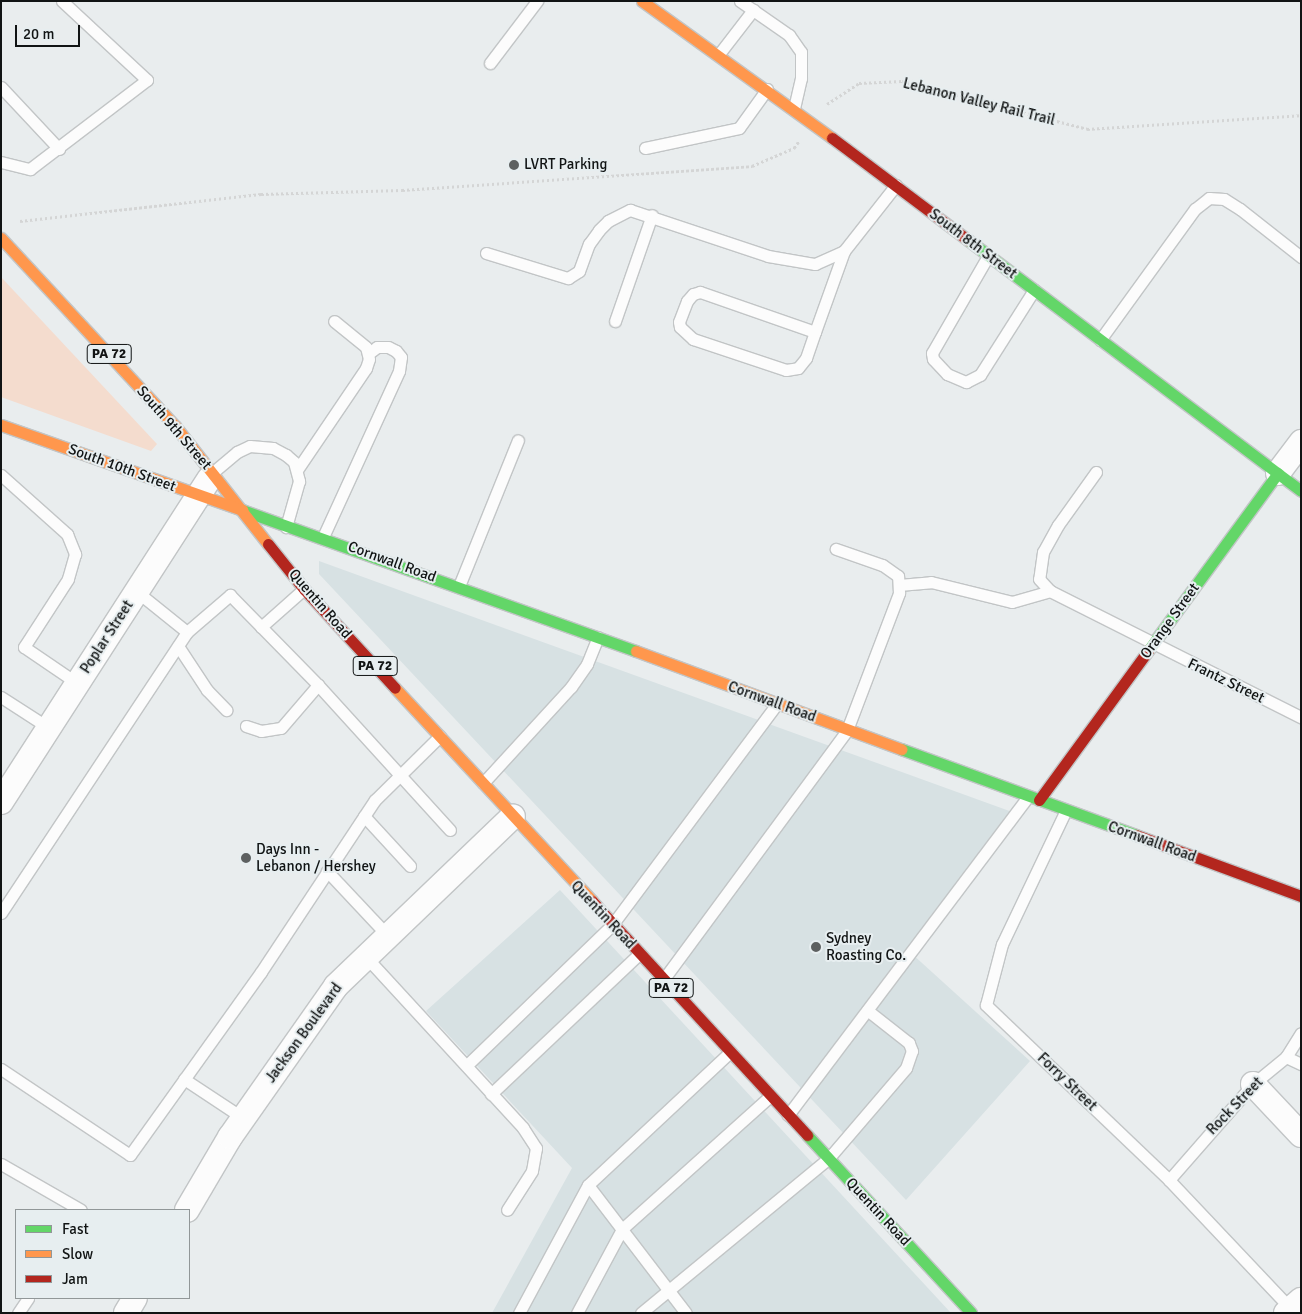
<!DOCTYPE html>
<style>
body{margin:0}
#map{position:relative;width:1302px;height:1314px;overflow:hidden;background:#e9edee;font-family:Signika,sans-serif}
div>[style]{position:absolute}
.built>*{inset:0;background:#d7e1e3}
.green>*{inset:0;background:#f4dcce}
.path>*{height:3px;margin-top:-1.5px;transform-origin:0;background:repeating-linear-gradient(90deg,#d4d5d5 0 2.5px,transparent 0 5px)}
.roads{filter:drop-shadow(1px 0 #c2c5c6) drop-shadow(-1px 0 #c2c5c6) drop-shadow(0 1px #c2c5c6) drop-shadow(0 -1px #c2c5c6)}
.lane>*{height:11px;margin:-5.5px;padding:0 5.5px;transform-origin:5.5px;border-radius:5.5px;background:#fcfcfc}
.street>*{height:24px;margin:-12px;padding:0 12px;transform-origin:12px;border-radius:12px;background:#fcfcfc}
.fast>*{height:11px;margin:-5.5px;padding:0 5.5px;transform-origin:5.5px;border-radius:5.5px;background:#63d668}
.slow>*{height:11px;margin:-5.5px;padding:0 5.5px;transform-origin:5.5px;border-radius:5.5px;background:#ff974d}
.jam>*{height:11px;margin:-5.5px;padding:0 5.5px;transform-origin:5.5px;border-radius:5.5px;background:#b3261e}
.dots>*{width:14px;height:14px;translate:-50% -50%;box-sizing:border-box;border:2px solid #e7eef0;border-radius:50%}
span{translate:-50% -50%;white-space:nowrap;text-align:center;line-height:1.15;-webkit-text-stroke:4px #e7eef0;paint-order:stroke}
.shield-label span{padding:1px 4px;background:#e7eef0;border:1px solid;border-radius:4px;-webkit-text-stroke-width:0}
.shield-label{font-size:14px;color:#111414;font-weight:700}
.street-label{font-size:15px;color:#111414}
.poi-label{font-size:15px;color:#111414}
.left{translate:0 -50%;text-align:left}
.frame{position:absolute;inset:0;border:2px solid #111414;pointer-events:none}
.legend{position:absolute;left:15px;top:1209px;width:175px;height:90px;box-sizing:border-box;background:#e7eef0;border:1px solid #919798;margin:0;padding:6px 9px;list-style:none;font-size:15px;color:#111414}
.legend li{display:flex;align-items:center;gap:10px;height:25px}
.legend b{width:25px;border:1px solid #919798}
.scale{position:absolute;left:15px;top:25px;width:65px;height:22px;box-sizing:border-box;border:2px solid #111414;border-top:0;padding-left:6px;font-size:15px;line-height:18px;white-space:nowrap;color:#111414;-webkit-text-stroke:4px #e7eef0;paint-order:stroke}
</style>
<div id="map">
<div class="built">
<i style="clip-path:polygon(319px 561px,1015px 813px,911px 953px,1030px 1061px,906px 1200px,319px 574px)"></i>
<i style="clip-path:polygon(560px 890px,951px 1313px,492px 1313px,572px 1168px,426px 1011px)"></i>
</div>
<div class="green">
<i style="clip-path:polygon(1px 277px,157px 444px,151px 451px,1px 397px)"></i>
</div>
<div class="path">
<i style="left:827px;top:104px;width:38px;rotate:-33deg"></i>
<i style="left:859px;top:83px;width:43px;rotate:-2.7deg"></i>
<i style="left:902px;top:81px;width:191px;rotate:14.5deg"></i>
<i style="left:1087px;top:129px;width:214px;rotate:-3.7deg"></i>
<i style="left:20px;top:221px;width:243px;rotate:-6.4deg"></i>
<i style="left:261px;top:194px;width:141px;rotate:-1.6deg"></i>
<i style="left:402px;top:190px;width:351px;rotate:-3.9deg"></i>
<i style="left:752px;top:166px;width:46px;rotate:-23.2deg"></i>
<i style="left:794px;top:148px;width:9px;rotate:-54deg"></i>
</div>
<div class="roads">
<div class="lane">
<i style="left:740px;top:1px;width:60px;rotate:34.8deg"></i>
<i style="left:789px;top:35px;width:21px;rotate:55deg"></i>
<i style="left:801px;top:52px;width:26px;rotate:90deg"></i>
<i style="left:801px;top:78px;width:32px;rotate:103deg"></i>
<i style="left:719px;top:54px;width:56px;rotate:-52.3deg"></i>
<i style="left:490px;top:63px;width:78px;rotate:-52.8deg"></i>
<i style="left:1px;top:87px;width:85px;rotate:46.9deg"></i>
<i style="left:645px;top:148px;width:96px;rotate:-12deg"></i>
<i style="left:739px;top:128px;width:48px;rotate:-54.3deg"></i>
<i style="left:1px;top:162px;width:30px;rotate:14deg"></i>
<i style="left:30px;top:169px;width:147px;rotate:-37.3deg"></i>
<i style="left:147px;top:80px;width:116px;rotate:-137.1deg"></i>
<i style="left:486px;top:253px;width:86px;rotate:17deg"></i>
<i style="left:568px;top:278px;width:13px;rotate:-32deg"></i>
<i style="left:579px;top:271px;width:29px;rotate:-70deg"></i>
<i style="left:589px;top:244px;width:17px;rotate:-54deg"></i>
<i style="left:599px;top:230px;width:13px;rotate:-45deg"></i>
<i style="left:608px;top:221px;width:25px;rotate:-27deg"></i>
<i style="left:630px;top:210px;width:145px;rotate:18.4deg"></i>
<i style="left:768px;top:256px;width:48px;rotate:9.7deg"></i>
<i style="left:815px;top:264px;width:32px;rotate:-24deg"></i>
<i style="left:844px;top:251px;width:84px;rotate:-51.8deg"></i>
<i style="left:988px;top:256px;width:112px;rotate:120deg"></i>
<i style="left:932px;top:353px;width:6px;rotate:81deg"></i>
<i style="left:933px;top:359px;width:21px;rotate:47deg"></i>
<i style="left:947px;top:374px;width:21px;rotate:23deg"></i>
<i style="left:966px;top:382px;width:16px;rotate:-27deg"></i>
<i style="left:980px;top:375px;width:101px;rotate:-57.6deg"></i>
<i style="left:615px;top:321px;width:112px;rotate:-70.8deg"></i>
<i style="left:815px;top:332px;width:122px;rotate:-160.8deg"></i>
<i style="left:700px;top:292px;width:7px;rotate:164deg"></i>
<i style="left:693px;top:294px;width:9px;rotate:131deg"></i>
<i style="left:687px;top:301px;width:22px;rotate:111deg"></i>
<i style="left:679px;top:322px;width:5px;rotate:79deg"></i>
<i style="left:680px;top:327px;width:18px;rotate:43deg"></i>
<i style="left:693px;top:339px;width:98px;rotate:18.4deg"></i>
<i style="left:786px;top:370px;width:12px;rotate:-9deg"></i>
<i style="left:798px;top:368px;width:13px;rotate:-51deg"></i>
<i style="left:806px;top:358px;width:28px;rotate:-71deg"></i>
<i style="left:815px;top:332px;width:86px;rotate:-70.3deg"></i>
<i style="left:1100px;top:340px;width:162px;rotate:-54.1deg"></i>
<i style="left:1195px;top:209px;width:18px;rotate:-38deg"></i>
<i style="left:1209px;top:198px;width:15px;rotate:4deg"></i>
<i style="left:1224px;top:199px;width:19px;rotate:32deg"></i>
<i style="left:1240px;top:209px;width:78px;rotate:38.2deg"></i>
<i style="left:297px;top:470px;width:123px;rotate:-55.9deg"></i>
<i style="left:366px;top:368px;width:9px;rotate:-72deg"></i>
<i style="left:369px;top:359px;width:12px;rotate:-104deg"></i>
<i style="left:366px;top:347px;width:41px;rotate:-140.9deg"></i>
<i style="left:1096px;top:472px;width:65px;rotate:125.6deg"></i>
<i style="left:1058px;top:525px;width:31px;rotate:119deg"></i>
<i style="left:1043px;top:552px;width:27px;rotate:98deg"></i>
<i style="left:1039px;top:579px;width:16px;rotate:47deg"></i>
<i style="left:1050px;top:591px;width:281px;rotate:26.7deg"></i>
<i style="left:212px;top:473px;width:33px;rotate:-40deg"></i>
<i style="left:237px;top:452px;width:14px;rotate:-25deg"></i>
<i style="left:250px;top:446px;width:23px;rotate:5deg"></i>
<i style="left:273px;top:448px;width:15px;rotate:28deg"></i>
<i style="left:286px;top:455px;width:11px;rotate:41deg"></i>
<i style="left:294px;top:462px;width:20px;rotate:75deg"></i>
<i style="left:299px;top:481px;width:48px;rotate:105.8deg"></i>
<i style="left:1px;top:475px;width:89px;rotate:41.8deg"></i>
<i style="left:67px;top:534px;width:22px;rotate:68deg"></i>
<i style="left:75px;top:554px;width:26px;rotate:106deg"></i>
<i style="left:68px;top:579px;width:81px;rotate:122.9deg"></i>
<i style="left:24px;top:647px;width:64px;rotate:34.2deg"></i>
<i style="left:323px;top:537px;width:183px;rotate:-65.4deg"></i>
<i style="left:399px;top:371px;width:14px;rotate:-82deg"></i>
<i style="left:401px;top:357px;width:8px;rotate:-130deg"></i>
<i style="left:396px;top:351px;width:9px;rotate:-153deg"></i>
<i style="left:388px;top:347px;width:11px;rotate:180deg"></i>
<i style="left:377px;top:347px;width:10px;rotate:143deg"></i>
<i style="left:899px;top:585px;width:32px;rotate:-5deg"></i>
<i style="left:931px;top:582px;width:83px;rotate:13.9deg"></i>
<i style="left:1012px;top:602px;width:40px;rotate:-16deg"></i>
<i style="left:459px;top:586px;width:157px;rotate:-68deg"></i>
<i style="left:261px;top:627px;width:57px;rotate:-41.5deg"></i>
<i style="left:187px;top:632px;width:57px;rotate:-40.7deg"></i>
<i style="left:230px;top:595px;width:126px;rotate:45.6deg"></i>
<i style="left:318px;top:685px;width:196px;rotate:47.7deg"></i>
<i style="left:178px;top:646px;width:53px;rotate:56.6deg"></i>
<i style="left:207px;top:690px;width:28px;rotate:46deg"></i>
<i style="left:1px;top:697px;width:57px;rotate:32.9deg"></i>
<i style="left:246px;top:726px;width:16px;rotate:18deg"></i>
<i style="left:261px;top:731px;width:20px;rotate:-9deg"></i>
<i style="left:281px;top:728px;width:57px;rotate:-49.3deg"></i>
<i style="left:483px;top:783px;width:130px;rotate:-47.5deg"></i>
<i style="left:571px;top:687px;width:28px;rotate:-55deg"></i>
<i style="left:587px;top:664px;width:29px;rotate:-68deg"></i>
<i style="left:1066px;top:810px;width:148px;rotate:115.5deg"></i>
<i style="left:1002px;top:944px;width:63px;rotate:104.7deg"></i>
<i style="left:986px;top:1005px;width:253px;rotate:43.7deg"></i>
<i style="left:1169px;top:1180px;width:180px;rotate:46.6deg"></i>
<i style="left:364px;top:816px;width:68px;rotate:47.4deg"></i>
<i style="left:327px;top:871px;width:89px;rotate:46.8deg"></i>
<i style="left:1px;top:913px;width:337px;rotate:-56.5deg"></i>
<i style="left:187px;top:632px;width:65px;rotate:-141.2deg"></i>
<i style="left:366px;top:957px;width:232px;rotate:47.4deg"></i>
<i style="left:523px;top:1128px;width:24px;rotate:57deg"></i>
<i style="left:536px;top:1148px;width:23px;rotate:100deg"></i>
<i style="left:532px;top:1171px;width:46px;rotate:122.7deg"></i>
<i style="left:663px;top:980px;width:310px;rotate:-53.6deg"></i>
<i style="left:847px;top:730px;width:147px;rotate:-69.2deg"></i>
<i style="left:899px;top:593px;width:17px;rotate:-93deg"></i>
<i style="left:898px;top:576px;width:19px;rotate:-145deg"></i>
<i style="left:882px;top:565px;width:49px;rotate:-160.8deg"></i>
<i style="left:1286px;top:1057px;width:17px;rotate:25deg"></i>
<i style="left:467px;top:1065px;width:202px;rotate:-44deg"></i>
<i style="left:612px;top:925px;width:276px;rotate:-53.3deg"></i>
<i style="left:1px;top:1069px;width:155px;rotate:33.7deg"></i>
<i style="left:130px;top:1155px;width:225px;rotate:-54.4deg"></i>
<i style="left:261px;top:972px;width:206px;rotate:-56.5deg"></i>
<i style="left:375px;top:800px;width:91px;rotate:-44.6deg"></i>
<i style="left:184px;top:1079px;width:71px;rotate:33.5deg"></i>
<i style="left:491px;top:1094px;width:204px;rotate:-43.4deg"></i>
<i style="left:788px;top:1115px;width:399px;rotate:-53deg"></i>
<i style="left:1px;top:1164px;width:92px;rotate:29.9deg"></i>
<i style="left:1169px;top:1180px;width:128px;rotate:-48.8deg"></i>
<i style="left:1253px;top:1084px;width:43px;rotate:-39.3deg"></i>
<i style="left:1286px;top:1057px;width:28px;rotate:-58deg"></i>
<i style="left:588px;top:1185px;width:161px;rotate:52.6deg"></i>
<i style="left:18px;top:1313px;width:18px;rotate:-56deg"></i>
<i style="left:519px;top:1313px;width:145px;rotate:-61.7deg"></i>
<i style="left:588px;top:1185px;width:195px;rotate:-43.1deg"></i>
<i style="left:577px;top:1313px;width:95px;rotate:-61.8deg"></i>
<i style="left:622px;top:1229px;width:199px;rotate:-41.9deg"></i>
<i style="left:641px;top:1313px;width:242px;rotate:-39.5deg"></i>
<i style="left:828px;top:1159px;width:120px;rotate:-49.4deg"></i>
<i style="left:906px;top:1068px;width:18px;rotate:-71deg"></i>
<i style="left:912px;top:1051px;width:9px;rotate:-111deg"></i>
<i style="left:909px;top:1043px;width:53px;rotate:-141.8deg"></i>
</div>
<div class="street">
<i style="left:1278px;top:473px;width:39px;rotate:-53deg"></i>
<i style="left:1px;top:802px;width:384px;rotate:-57.2deg"></i>
<i style="left:1253px;top:1084px;width:70px;rotate:46.7deg"></i>
<i style="left:187px;top:1210px;width:85px;rotate:-59.5deg"></i>
<i style="left:230px;top:1137px;width:184px;rotate:-54.9deg"></i>
<i style="left:336px;top:986px;width:245px;rotate:-43.8deg"></i>
<i style="left:126px;top:1313px;width:17px;rotate:-59deg"></i>
<i style="left:1286px;top:1313px;width:20px;rotate:-41deg"></i>
</div>
<div class="fast">
<i style="left:968px;top:240px;width:417px;rotate:37deg"></i>
<i style="left:242px;top:510px;width:418px;rotate:19.7deg"></i>
<i style="left:1149px;top:649px;width:218px;rotate:-53.8deg"></i>
<i style="left:901px;top:749px;width:250px;rotate:20.1deg"></i>
<i style="left:807px;top:1135px;width:242px;rotate:47.3deg"></i>
</div>
<div class="slow">
<i style="left:642px;top:1px;width:234px;rotate:35.8deg"></i>
<i style="left:1px;top:238px;width:256px;rotate:47.2deg"></i>
<i style="left:175px;top:426px;width:150px;rotate:51.8deg"></i>
<i style="left:1px;top:425px;width:256px;rotate:19.4deg"></i>
<i style="left:636px;top:651px;width:283px;rotate:20.3deg"></i>
<i style="left:395px;top:688px;width:290px;rotate:47.2deg"></i>
</div>
<div class="jam">
<i style="left:832px;top:138px;width:170px;rotate:36.9deg"></i>
<i style="left:268px;top:544px;width:58px;rotate:51.3deg"></i>
<i style="left:304px;top:589px;width:134px;rotate:47.4deg"></i>
<i style="left:1039px;top:800px;width:187px;rotate:-53.9deg"></i>
<i style="left:1136px;top:835px;width:176px;rotate:20.3deg"></i>
<i style="left:592px;top:901px;width:318px;rotate:47.4deg"></i>
</div>
</div>
<div class="dots">
<i style="left:514px;top:165px;background:#5d6060"></i>
<i style="left:246px;top:858px;background:#5d6060"></i>
<i style="left:816px;top:947px;background:#5d6060"></i>
</div>
<div class="shield-label">
<span style="left:109px;top:354px">PA 72</span>
<span style="left:375px;top:666px">PA 72</span>
<span style="left:671px;top:988px">PA 72</span>
</div>
<div class="street-label">
<span style="left:979px;top:102px;rotate:14deg">Lebanon Valley Rail Trail</span>
<span style="left:973px;top:244px;rotate:37deg">South 8th Street</span>
<span style="left:174px;top:428px;rotate:49deg">South 9th Street</span>
<span style="left:122px;top:468px;rotate:20deg">South 10th Street</span>
<span style="left:392px;top:562px;rotate:20deg">Cornwall Road</span>
<span style="left:320px;top:604px;rotate:49deg">Quentin Road</span>
<span style="left:1170px;top:621px;rotate:-54deg">Orange Street</span>
<span style="left:107px;top:637px;rotate:-57deg">Poplar Street</span>
<span style="left:1226px;top:681px;rotate:26deg">Frantz Street</span>
<span style="left:772px;top:702px;rotate:20deg">Cornwall Road</span>
<span style="left:1152px;top:842px;rotate:20deg">Cornwall Road</span>
<span style="left:603px;top:915px;rotate:47deg">Quentin Road</span>
<span style="left:304px;top:1033px;rotate:-54deg">Jackson Boulevard</span>
<span style="left:1067px;top:1082px;rotate:44deg">Forry Street</span>
<span style="left:1235px;top:1106px;rotate:-46deg">Rock Street</span>
<span style="left:878px;top:1212px;rotate:47deg">Quentin Road</span>
</div>
<div class="poi-label">
<span class="left" style="left:524px;top:165px">LVRT Parking</span>
<span class="left" style="left:256px;top:858px">Days Inn -<br>Lebanon / Hershey</span>
<span class="left" style="left:826px;top:947px">Sydney<br>Roasting Co.</span>
</div>
<div class="frame"></div>
<ul class="legend">
<li><b style="height:6px;background:#63d668"></b>Fast</li>
<li><b style="height:6px;background:#ff974d"></b>Slow</li>
<li><b style="height:6px;background:#b3261e"></b>Jam</li>
</ul>
<div class="scale">20 m</div>
</div>
